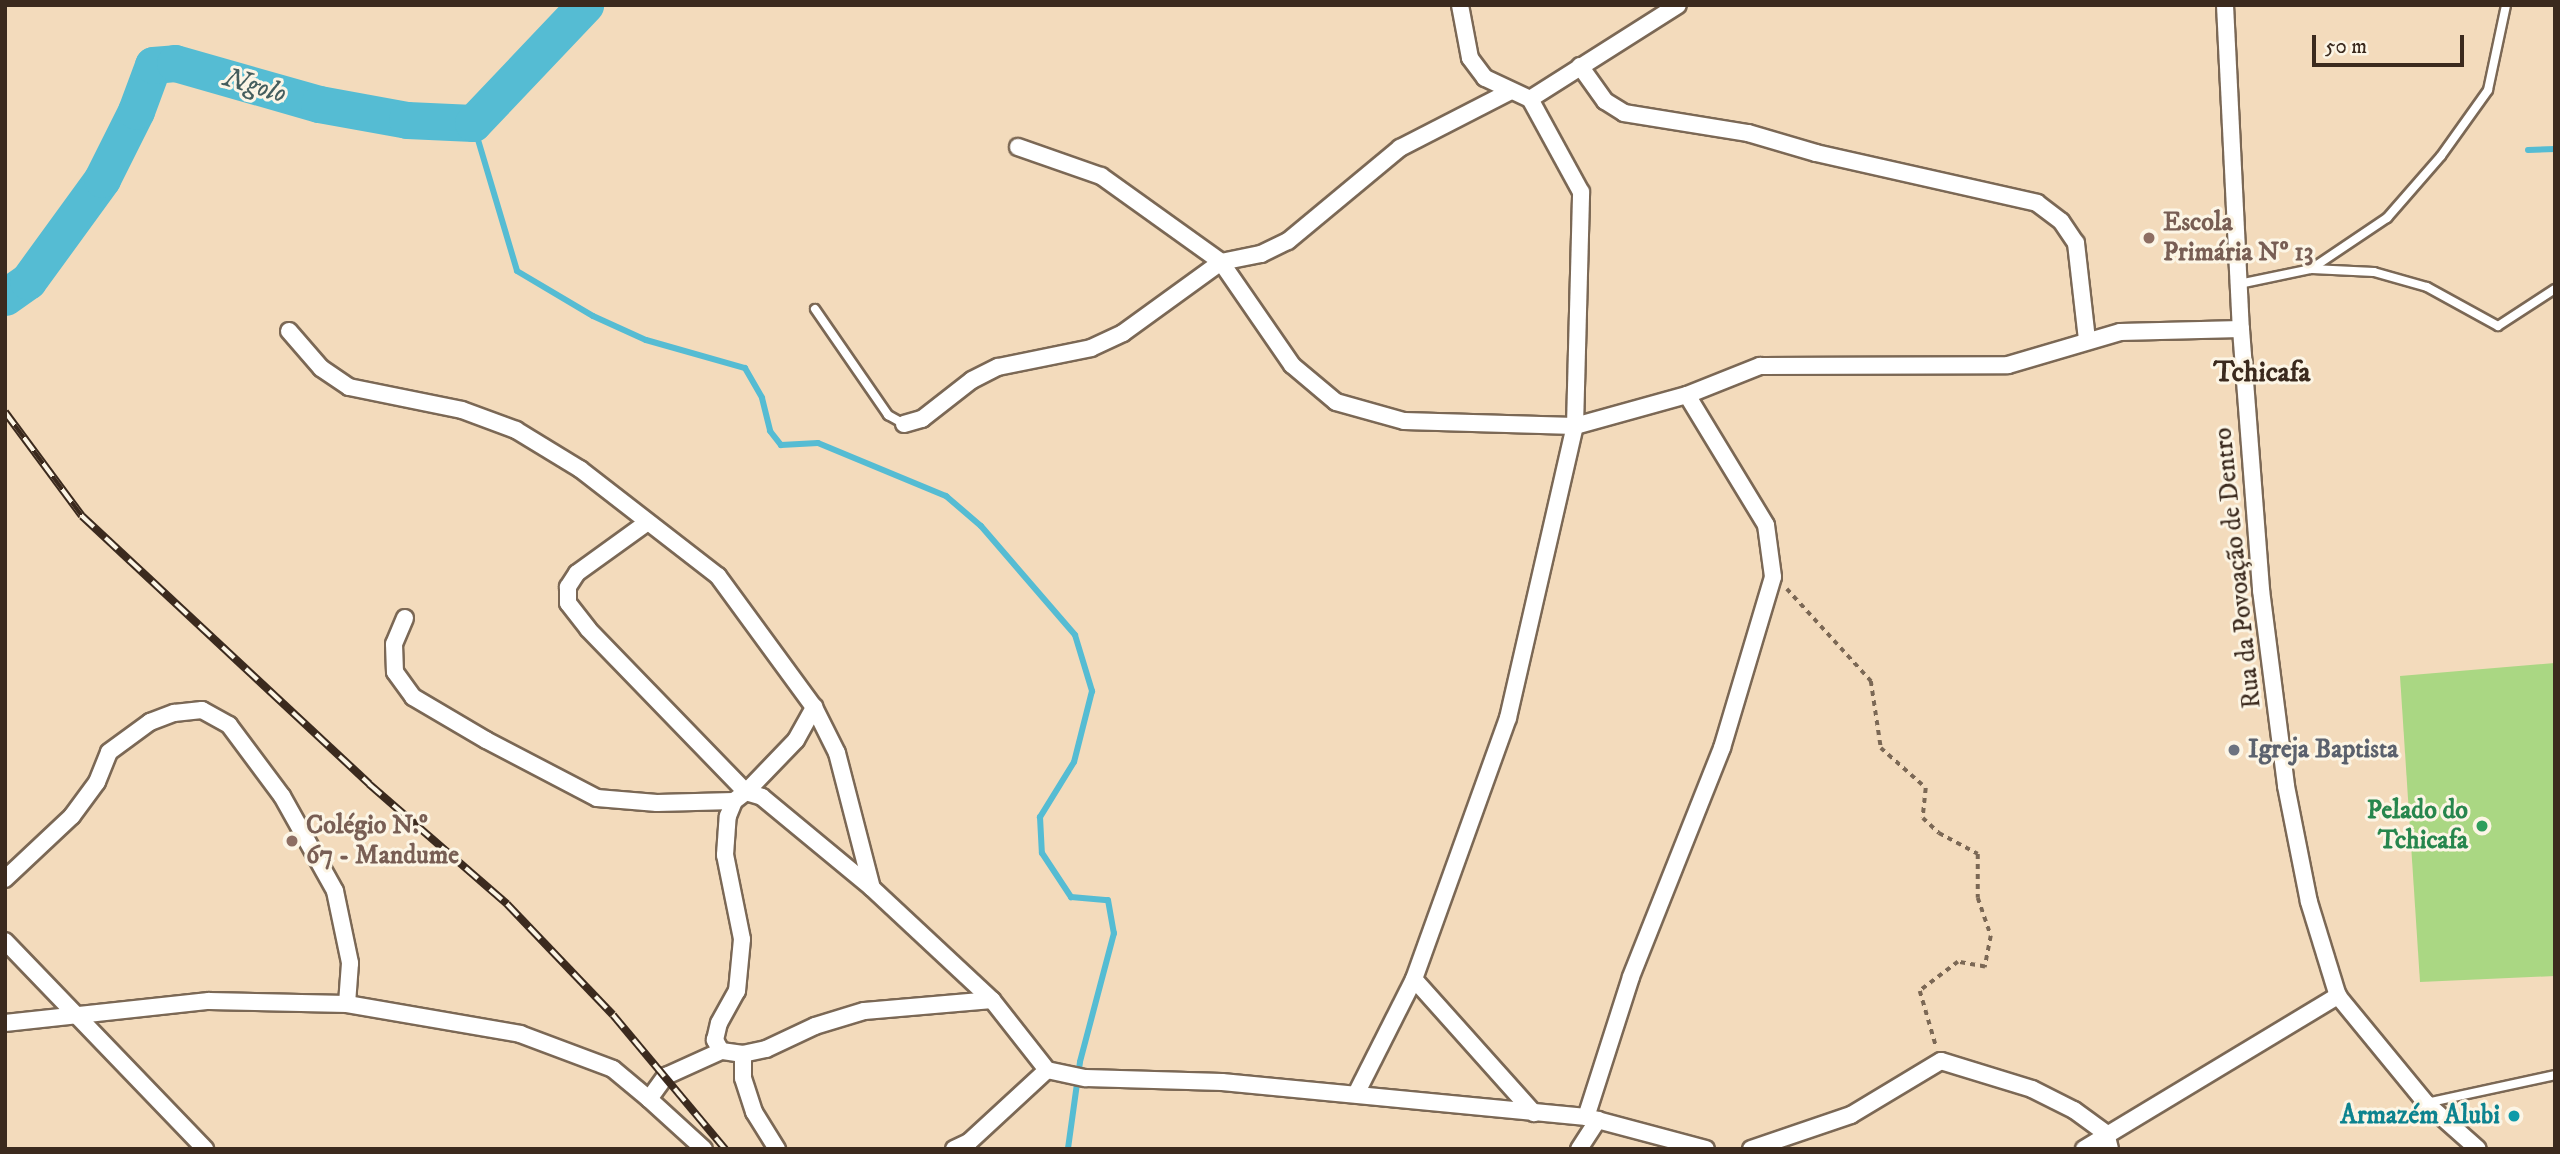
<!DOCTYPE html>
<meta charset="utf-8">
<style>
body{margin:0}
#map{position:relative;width:2560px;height:1154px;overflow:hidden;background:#f3dbbc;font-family:"IM FELL DW Pica",serif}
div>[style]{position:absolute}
.green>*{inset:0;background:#aad783}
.stream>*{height:6px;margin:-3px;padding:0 3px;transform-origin:3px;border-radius:3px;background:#55bcd3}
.river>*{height:37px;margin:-18.5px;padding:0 18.5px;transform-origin:18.5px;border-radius:18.5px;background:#55bcd3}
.path>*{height:3.5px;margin-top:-1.75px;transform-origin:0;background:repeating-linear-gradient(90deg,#7b6855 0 5px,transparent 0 10px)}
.roads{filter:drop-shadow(2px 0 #7b6855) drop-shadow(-2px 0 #7b6855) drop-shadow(0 2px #7b6855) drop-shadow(0 -2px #7b6855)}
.service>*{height:8px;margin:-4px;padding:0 4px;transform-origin:4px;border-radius:4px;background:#fff}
.minor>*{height:16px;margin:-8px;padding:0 8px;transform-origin:8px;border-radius:8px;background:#fff}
.rail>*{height:8px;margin-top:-4px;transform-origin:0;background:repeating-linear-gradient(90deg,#fcf5e5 0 16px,#3b2a1e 0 32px);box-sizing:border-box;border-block:2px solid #3b2a1e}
.dots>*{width:19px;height:19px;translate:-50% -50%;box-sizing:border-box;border:4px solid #fcf5e5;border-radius:50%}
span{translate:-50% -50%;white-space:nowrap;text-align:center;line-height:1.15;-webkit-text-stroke:6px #fcf5e5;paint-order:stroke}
.education-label{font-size:26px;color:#785e54;font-weight:700}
.left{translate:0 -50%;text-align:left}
.street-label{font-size:26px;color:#3b2a1e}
.worship-label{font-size:26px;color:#5b616d;font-weight:700}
.leisure-label{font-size:26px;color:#27864d;font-weight:700}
.right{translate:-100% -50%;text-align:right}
.culture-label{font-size:26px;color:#0d838f;font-weight:700}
.water-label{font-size:28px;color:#445d5d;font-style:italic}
.neighbourhood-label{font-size:28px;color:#3b2a1e;font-weight:700}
.frame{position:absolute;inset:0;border:7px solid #3b2a1e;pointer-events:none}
.scale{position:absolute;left:2312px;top:35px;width:152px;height:32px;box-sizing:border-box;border:4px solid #3b2a1e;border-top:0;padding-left:9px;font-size:21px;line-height:24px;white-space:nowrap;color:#3b2a1e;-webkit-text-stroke:5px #fcf5e5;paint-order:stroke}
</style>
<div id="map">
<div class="green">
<i style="clip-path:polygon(2555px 663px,2555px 976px,2420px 982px,2400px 676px)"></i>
</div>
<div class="stream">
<i style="left:473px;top:123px;width:154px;rotate:73.4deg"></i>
<i style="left:517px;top:271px;width:88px;rotate:30.6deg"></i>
<i style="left:593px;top:316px;width:58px;rotate:24.4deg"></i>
<i style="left:646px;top:340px;width:103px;rotate:15.8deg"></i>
<i style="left:745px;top:368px;width:34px;rotate:60deg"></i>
<i style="left:762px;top:398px;width:34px;rotate:76deg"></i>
<i style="left:770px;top:431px;width:18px;rotate:52deg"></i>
<i style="left:781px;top:445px;width:37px;rotate:-3deg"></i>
<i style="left:818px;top:443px;width:139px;rotate:22.5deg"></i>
<i style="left:946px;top:496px;width:46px;rotate:40.6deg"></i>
<i style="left:981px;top:526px;width:144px;rotate:49.2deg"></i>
<i style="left:1075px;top:635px;width:59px;rotate:73.1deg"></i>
<i style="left:1092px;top:691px;width:73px;rotate:104.2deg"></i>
<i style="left:1074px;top:762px;width:65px;rotate:121.7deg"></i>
<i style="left:1040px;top:817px;width:36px;rotate:87deg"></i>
<i style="left:1042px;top:853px;width:53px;rotate:56.6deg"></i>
<i style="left:1071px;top:897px;width:37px;rotate:5deg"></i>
<i style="left:1108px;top:900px;width:34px;rotate:80deg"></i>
<i style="left:1114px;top:933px;width:133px;rotate:104.8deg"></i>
<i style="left:1080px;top:1062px;width:88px;rotate:97.9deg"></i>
<i style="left:2528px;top:150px;width:27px;rotate:-2deg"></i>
</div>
<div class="river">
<i style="left:5px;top:297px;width:28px;rotate:-35deg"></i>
<i style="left:28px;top:281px;width:126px;rotate:-54deg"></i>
<i style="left:102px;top:179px;width:76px;rotate:-63.4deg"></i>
<i style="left:136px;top:111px;width:49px;rotate:-69.7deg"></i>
<i style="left:153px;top:65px;width:22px;rotate:-5deg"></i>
<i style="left:175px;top:63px;width:150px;rotate:15.9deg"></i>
<i style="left:319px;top:104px;width:89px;rotate:10.3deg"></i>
<i style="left:407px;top:120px;width:66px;rotate:2.6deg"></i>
<i style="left:473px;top:123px;width:163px;rotate:-46.5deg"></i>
</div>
<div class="path">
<i style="left:1787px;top:589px;width:125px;rotate:47.6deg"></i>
<i style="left:1871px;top:681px;width:68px;rotate:81.5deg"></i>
<i style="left:1881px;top:748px;width:60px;rotate:41.6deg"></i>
<i style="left:1926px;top:788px;width:30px;rotate:96deg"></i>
<i style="left:1923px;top:818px;width:22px;rotate:43deg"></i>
<i style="left:1939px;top:833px;width:44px;rotate:28.3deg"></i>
<i style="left:1978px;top:854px;width:44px;rotate:90deg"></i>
<i style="left:1978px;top:898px;width:40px;rotate:71.1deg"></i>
<i style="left:1991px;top:936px;width:32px;rotate:101deg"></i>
<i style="left:1985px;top:967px;width:27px;rotate:-170deg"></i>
<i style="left:1958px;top:962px;width:48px;rotate:142.7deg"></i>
<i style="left:1920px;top:991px;width:57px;rotate:73.8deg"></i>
</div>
<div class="roads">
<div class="service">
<i style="left:2312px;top:269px;width:62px;rotate:2.8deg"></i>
<i style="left:2374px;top:272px;width:55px;rotate:15.8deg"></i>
<i style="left:2427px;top:287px;width:81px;rotate:28.8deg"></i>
<i style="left:2498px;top:326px;width:68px;rotate:-33deg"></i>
<i style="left:2239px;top:284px;width:74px;rotate:-11.8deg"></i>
<i style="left:2311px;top:269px;width:92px;rotate:-33.9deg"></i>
<i style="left:2387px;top:218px;width:82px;rotate:-48.9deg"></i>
<i style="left:2441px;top:156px;width:81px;rotate:-54.5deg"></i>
<i style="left:2488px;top:90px;width:87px;rotate:-78deg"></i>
<i style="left:815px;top:309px;width:129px;rotate:55.4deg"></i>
<i style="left:888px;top:415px;width:18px;rotate:29deg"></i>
<i style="left:2426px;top:1103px;width:132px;rotate:-12.2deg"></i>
</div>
<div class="minor">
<i style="left:2225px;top:5px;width:324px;rotate:87.2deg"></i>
<i style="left:2241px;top:329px;width:262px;rotate:85.6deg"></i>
<i style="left:2261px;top:590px;width:198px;rotate:82.7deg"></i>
<i style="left:2286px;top:786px;width:118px;rotate:78.8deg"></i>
<i style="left:2309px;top:902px;width:98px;rotate:72.9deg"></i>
<i style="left:2338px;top:996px;width:139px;rotate:50.6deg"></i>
<i style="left:2426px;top:1103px;width:69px;rotate:41.5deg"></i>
<i style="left:1580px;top:66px;width:43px;rotate:54.5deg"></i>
<i style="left:1605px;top:101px;width:22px;rotate:32deg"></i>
<i style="left:1624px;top:113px;width:126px;rotate:9.2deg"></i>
<i style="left:1748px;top:133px;width:71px;rotate:16.4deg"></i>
<i style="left:1816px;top:153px;width:227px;rotate:12.7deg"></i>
<i style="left:2037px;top:203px;width:30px;rotate:37deg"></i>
<i style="left:2061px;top:221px;width:27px;rotate:56deg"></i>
<i style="left:2076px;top:243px;width:97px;rotate:83.5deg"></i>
<i style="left:1530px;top:99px;width:175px;rotate:-32.4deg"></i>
<i style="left:1018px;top:147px;width:88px;rotate:19.3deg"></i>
<i style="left:1101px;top:176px;width:148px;rotate:35.6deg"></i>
<i style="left:1221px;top:262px;width:125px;rotate:55.4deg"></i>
<i style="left:1292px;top:365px;width:57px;rotate:40.1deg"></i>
<i style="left:1336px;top:402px;width:71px;rotate:15.6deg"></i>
<i style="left:1404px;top:421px;width:171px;rotate:1.7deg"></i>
<i style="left:1575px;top:426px;width:116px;rotate:-15.5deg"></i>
<i style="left:1687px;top:395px;width:152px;rotate:58.7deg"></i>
<i style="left:1766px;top:525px;width:52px;rotate:82.3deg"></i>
<i style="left:1773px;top:577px;width:178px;rotate:106.6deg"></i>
<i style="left:1722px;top:748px;width:246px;rotate:111.7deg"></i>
<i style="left:1631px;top:977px;width:147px;rotate:107.8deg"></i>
<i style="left:289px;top:331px;width:49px;rotate:49.1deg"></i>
<i style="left:321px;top:368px;width:34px;rotate:34deg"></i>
<i style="left:349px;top:387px;width:115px;rotate:11.5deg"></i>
<i style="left:462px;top:410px;width:58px;rotate:20.3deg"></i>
<i style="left:516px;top:430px;width:75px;rotate:31.4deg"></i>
<i style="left:580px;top:469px;width:175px;rotate:37.8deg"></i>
<i style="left:718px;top:576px;width:162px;rotate:53.8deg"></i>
<i style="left:814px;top:707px;width:51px;rotate:63.4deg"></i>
<i style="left:837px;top:753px;width:139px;rotate:75.5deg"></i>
<i style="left:1687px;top:395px;width:79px;rotate:-21.7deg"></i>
<i style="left:1760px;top:366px;width:248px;rotate:-0.2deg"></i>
<i style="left:2008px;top:365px;width:117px;rotate:-16.4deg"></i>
<i style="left:2120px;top:332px;width:121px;rotate:-1.4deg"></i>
<i style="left:904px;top:424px;width:19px;rotate:-16deg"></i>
<i style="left:922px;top:419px;width:63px;rotate:-38deg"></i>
<i style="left:972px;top:380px;width:29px;rotate:-27deg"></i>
<i style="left:998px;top:367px;width:95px;rotate:-11.5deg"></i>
<i style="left:1091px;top:348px;width:35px;rotate:-25deg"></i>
<i style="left:1123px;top:333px;width:121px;rotate:-35.9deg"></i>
<i style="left:1221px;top:262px;width:41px;rotate:-11.3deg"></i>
<i style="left:1261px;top:254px;width:30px;rotate:-26deg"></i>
<i style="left:1288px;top:241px;width:146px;rotate:-39.7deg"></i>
<i style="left:1400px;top:148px;width:123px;rotate:-27.2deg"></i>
<i style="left:645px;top:524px;width:84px;rotate:144.2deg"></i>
<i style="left:577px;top:573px;width:17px;rotate:123deg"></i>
<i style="left:568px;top:587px;width:16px;rotate:90deg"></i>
<i style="left:568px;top:603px;width:33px;rotate:52deg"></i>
<i style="left:588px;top:629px;width:227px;rotate:45.9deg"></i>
<i style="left:746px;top:792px;width:72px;rotate:-46.1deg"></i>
<i style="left:796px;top:740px;width:38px;rotate:-61deg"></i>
<i style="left:405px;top:618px;width:28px;rotate:113deg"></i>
<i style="left:394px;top:644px;width:28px;rotate:88deg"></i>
<i style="left:395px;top:672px;width:31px;rotate:54deg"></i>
<i style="left:413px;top:697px;width:85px;rotate:30.5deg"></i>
<i style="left:486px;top:740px;width:125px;rotate:27.6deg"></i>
<i style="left:597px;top:798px;width:60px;rotate:4.8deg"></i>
<i style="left:657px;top:803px;width:77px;rotate:-1.5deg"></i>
<i style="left:5px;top:879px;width:92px;rotate:-43.2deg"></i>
<i style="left:72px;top:816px;width:42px;rotate:-53.7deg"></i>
<i style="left:97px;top:782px;width:32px;rotate:-68deg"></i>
<i style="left:109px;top:752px;width:51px;rotate:-36.2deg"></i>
<i style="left:150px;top:722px;width:26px;rotate:-21deg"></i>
<i style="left:174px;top:713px;width:28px;rotate:-6deg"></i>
<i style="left:202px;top:710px;width:31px;rotate:29deg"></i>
<i style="left:229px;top:725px;width:89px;rotate:53.3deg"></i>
<i style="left:282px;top:796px;width:109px;rotate:60.8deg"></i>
<i style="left:335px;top:891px;width:74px;rotate:78.2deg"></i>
<i style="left:350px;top:963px;width:41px;rotate:94.2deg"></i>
<i style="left:5px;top:941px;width:289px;rotate:46.1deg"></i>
<i style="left:1414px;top:979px;width:180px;rotate:48.2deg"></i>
<i style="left:992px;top:1000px;width:128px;rotate:175.1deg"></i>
<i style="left:864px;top:1011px;width:51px;rotate:163deg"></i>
<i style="left:815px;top:1026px;width:54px;rotate:154.9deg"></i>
<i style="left:766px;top:1049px;width:24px;rotate:168deg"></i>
<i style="left:743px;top:1054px;width:22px;rotate:-172deg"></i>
<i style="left:721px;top:1051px;width:13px;rotate:-119deg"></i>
<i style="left:715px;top:1040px;width:17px;rotate:-77deg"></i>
<i style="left:719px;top:1023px;width:37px;rotate:-61deg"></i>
<i style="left:737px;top:991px;width:52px;rotate:-84.5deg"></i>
<i style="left:742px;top:939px;width:86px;rotate:-101.4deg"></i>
<i style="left:725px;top:855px;width:39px;rotate:-86deg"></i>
<i style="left:728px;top:816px;width:16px;rotate:-68deg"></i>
<i style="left:734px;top:801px;width:15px;rotate:-37deg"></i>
<i style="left:746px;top:792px;width:17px;rotate:17deg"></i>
<i style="left:762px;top:797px;width:143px;rotate:39.6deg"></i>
<i style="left:872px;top:888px;width:164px;rotate:43deg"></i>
<i style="left:992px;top:1000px;width:89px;rotate:51.8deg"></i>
<i style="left:1047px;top:1070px;width:40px;rotate:12deg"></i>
<i style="left:1086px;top:1078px;width:136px;rotate:1.7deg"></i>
<i style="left:1222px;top:1082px;width:366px;rotate:5.5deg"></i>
<i style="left:1586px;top:1117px;width:124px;rotate:14.9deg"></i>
<i style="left:5px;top:1023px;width:205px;rotate:-6.2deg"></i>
<i style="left:209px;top:1001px;width:138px;rotate:1.2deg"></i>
<i style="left:347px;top:1004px;width:176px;rotate:9.8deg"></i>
<i style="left:520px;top:1034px;width:99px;rotate:20.6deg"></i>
<i style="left:613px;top:1069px;width:47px;rotate:39.8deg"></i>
<i style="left:649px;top:1099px;width:29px;rotate:-54deg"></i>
<i style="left:666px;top:1076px;width:60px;rotate:-24.4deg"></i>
<i style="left:743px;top:1054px;width:24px;rotate:90deg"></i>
<i style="left:743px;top:1078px;width:36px;rotate:72deg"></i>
<i style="left:754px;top:1112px;width:44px;rotate:58.1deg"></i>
<i style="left:1356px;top:1094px;width:129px;rotate:-63.2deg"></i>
<i style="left:1414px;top:979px;width:277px;rotate:-70.2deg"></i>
<i style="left:1508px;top:718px;width:300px;rotate:-77.1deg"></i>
<i style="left:1575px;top:426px;width:234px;rotate:-88.5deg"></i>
<i style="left:1581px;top:192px;width:106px;rotate:-118.7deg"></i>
<i style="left:1530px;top:99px;width:50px;rotate:-155deg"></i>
<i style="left:1485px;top:78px;width:25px;rotate:-127deg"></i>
<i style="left:1470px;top:58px;width:54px;rotate:-100.7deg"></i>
<i style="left:649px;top:1099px;width:74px;rotate:42.3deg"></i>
<i style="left:954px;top:1149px;width:17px;rotate:-25deg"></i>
<i style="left:969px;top:1142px;width:106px;rotate:-42.7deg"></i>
<i style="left:1579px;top:1149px;width:35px;rotate:-57deg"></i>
<i style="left:1751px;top:1149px;width:106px;rotate:-18.8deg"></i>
<i style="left:1851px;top:1115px;width:105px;rotate:-31deg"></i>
<i style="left:1941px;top:1061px;width:95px;rotate:17.1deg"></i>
<i style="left:2032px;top:1089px;width:47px;rotate:26.6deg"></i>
<i style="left:2074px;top:1110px;width:39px;rotate:36deg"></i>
<i style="left:2106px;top:1133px;width:16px;rotate:76deg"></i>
<i style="left:2084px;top:1149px;width:297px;rotate:-31.1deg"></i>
</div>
</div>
<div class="rail">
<i style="left:5px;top:412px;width:129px;rotate:53.5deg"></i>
<i style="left:82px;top:516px;width:393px;rotate:43deg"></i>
<i style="left:369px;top:784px;width:183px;rotate:41deg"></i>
<i style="left:507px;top:904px;width:153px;rotate:46.3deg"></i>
<i style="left:613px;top:1015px;width:175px;rotate:50.1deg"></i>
</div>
<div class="dots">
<i style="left:2149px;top:238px;background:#8d6e63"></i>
<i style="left:2234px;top:750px;background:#6b7280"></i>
<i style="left:2482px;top:826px;background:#2e9e5b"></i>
<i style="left:292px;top:841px;background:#8d6e63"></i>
<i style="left:2514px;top:1116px;background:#0f9aa8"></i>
</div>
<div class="education-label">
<span class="left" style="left:2163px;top:238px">Escola<br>Primária Nº 13</span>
<span class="left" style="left:306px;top:841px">Colégio N.º<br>67 - Mandume</span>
</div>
<div class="street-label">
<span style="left:2238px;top:568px;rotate:-96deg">Rua da Povoação de Dentro</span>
</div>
<div class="worship-label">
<span class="left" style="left:2248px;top:750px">Igreja Baptista</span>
</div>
<div class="leisure-label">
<span class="right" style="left:2468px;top:826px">Pelado do<br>Tchicafa</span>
</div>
<div class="culture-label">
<span class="right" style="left:2500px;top:1116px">Armazém Alubi</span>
</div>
<div class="water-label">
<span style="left:255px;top:86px;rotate:16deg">Ngolo</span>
</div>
<div class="neighbourhood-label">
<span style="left:2262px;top:373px">Tchicafa</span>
</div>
<div class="frame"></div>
<div class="scale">50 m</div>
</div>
